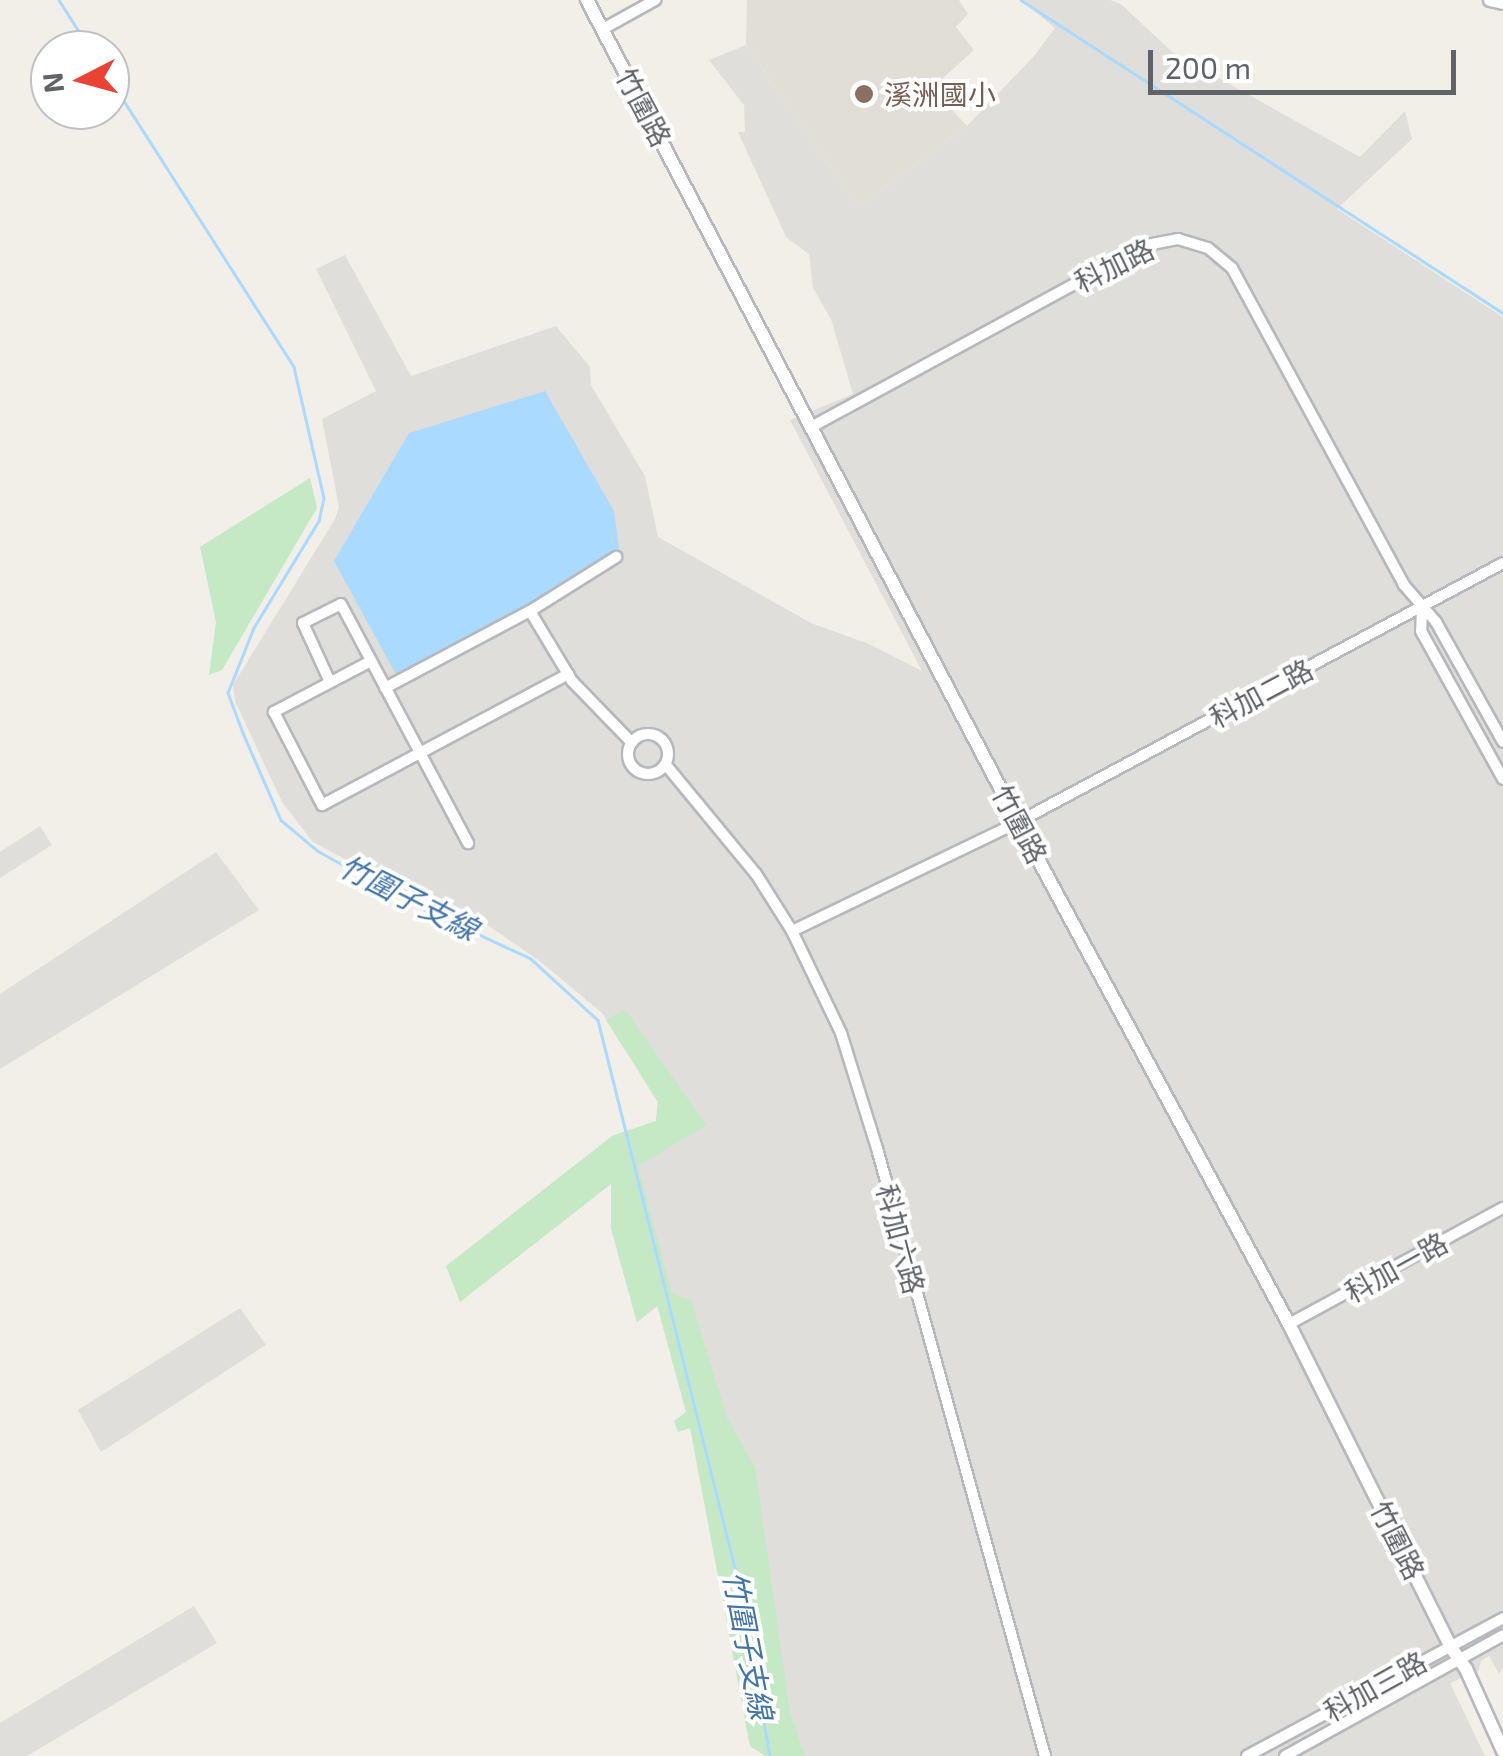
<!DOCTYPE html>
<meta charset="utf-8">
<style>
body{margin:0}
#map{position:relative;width:1503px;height:1756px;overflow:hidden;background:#f1efe8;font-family:"Exo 2","Noto Sans TC",sans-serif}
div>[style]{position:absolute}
.industrial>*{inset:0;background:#e0deda}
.education>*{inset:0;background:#e1ded6}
.green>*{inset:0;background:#c5e8c5}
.water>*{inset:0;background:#aadaff}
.stream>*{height:2.5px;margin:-1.25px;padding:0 1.25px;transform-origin:1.25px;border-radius:1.25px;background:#aadaff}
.roads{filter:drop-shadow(2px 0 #b5b8bc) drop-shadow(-2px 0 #b5b8bc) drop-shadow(0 2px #b5b8bc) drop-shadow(0 -2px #b5b8bc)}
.minor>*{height:10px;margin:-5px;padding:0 5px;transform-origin:5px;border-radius:5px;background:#fff}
.minor>.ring{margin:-5px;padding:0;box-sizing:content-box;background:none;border:10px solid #fff;border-radius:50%}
.tertiary>*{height:12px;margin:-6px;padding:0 6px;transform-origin:6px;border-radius:6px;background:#fff}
.dots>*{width:28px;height:28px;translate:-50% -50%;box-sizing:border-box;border:5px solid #fff;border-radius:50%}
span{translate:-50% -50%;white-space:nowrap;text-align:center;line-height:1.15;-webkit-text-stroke:8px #fff;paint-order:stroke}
.education-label{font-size:28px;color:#785e54}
.left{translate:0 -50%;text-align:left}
.street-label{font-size:28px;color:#5f6368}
.water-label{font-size:30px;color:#4174aa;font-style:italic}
.north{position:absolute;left:30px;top:30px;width:100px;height:100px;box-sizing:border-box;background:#fff;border:2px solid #bfc1c3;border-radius:50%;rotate:264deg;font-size:28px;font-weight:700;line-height:40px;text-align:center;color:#5f6368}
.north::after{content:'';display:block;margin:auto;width:35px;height:45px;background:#ea4335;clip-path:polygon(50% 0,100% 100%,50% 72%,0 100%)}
.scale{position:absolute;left:1148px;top:50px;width:308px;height:45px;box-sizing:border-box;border:5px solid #5f6368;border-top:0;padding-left:12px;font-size:30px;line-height:35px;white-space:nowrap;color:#5f6368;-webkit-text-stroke:8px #fff;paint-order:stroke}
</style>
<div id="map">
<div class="industrial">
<i style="clip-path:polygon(1021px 0,1110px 0,1121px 4px,1172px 52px,1360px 157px,1405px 111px,1412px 139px,1337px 209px,1503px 317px,1503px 1668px,1499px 1674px,1489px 1656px,1481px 1661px,1479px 1670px,1450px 1683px,1485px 1756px,766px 1756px,750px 1746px,700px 1463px,658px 1306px,637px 1322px,611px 1228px,612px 1136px,656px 1121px,658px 1102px,602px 1013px,541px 962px,476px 917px,413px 896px,313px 842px,282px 802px,235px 701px,233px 685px,335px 519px,339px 507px,322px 419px,376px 391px,316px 269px,345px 255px,411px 376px,556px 326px,590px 367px,591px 385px,645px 476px,658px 537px,811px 623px,869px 644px,922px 671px,790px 420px,853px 394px,831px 319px,813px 288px,809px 254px,786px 237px,738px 132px,745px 132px,744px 105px,709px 60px,746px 45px,859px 207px,967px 126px,1034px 56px,1055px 28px)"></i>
<i style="clip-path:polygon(40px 826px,52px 845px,0 878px,0 852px)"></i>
<i style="clip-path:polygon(216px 852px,259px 910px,0 1069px,0 994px)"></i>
<i style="clip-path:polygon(240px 1308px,266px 1345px,101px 1452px,78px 1410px)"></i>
<i style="clip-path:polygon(194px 1606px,217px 1643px,27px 1756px,0 1756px,0 1723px)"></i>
</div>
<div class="education">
<i style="clip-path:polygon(747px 0,959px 0,968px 14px,956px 27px,974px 50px,943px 78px,953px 111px,967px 126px,859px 207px,746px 45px)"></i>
</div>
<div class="green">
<i style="clip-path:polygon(310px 478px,317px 508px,222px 670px,209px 675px,216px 622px,200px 547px)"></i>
<i style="clip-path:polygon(625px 1009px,706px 1125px,638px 1166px,672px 1294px,691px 1300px,727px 1418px,755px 1467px,790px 1712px,805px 1756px,766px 1756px,750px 1746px,690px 1428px,678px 1432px,674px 1421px,686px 1412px,657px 1305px,637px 1322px,611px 1228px,611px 1184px,460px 1302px,446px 1266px,612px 1136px,656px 1121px,658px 1102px,606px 1020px)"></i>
</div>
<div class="water">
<i style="clip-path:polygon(545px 391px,614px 511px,620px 555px,398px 678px,334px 561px,409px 433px)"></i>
</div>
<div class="stream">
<i style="left:59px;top:0;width:59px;rotate:57.4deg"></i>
<i style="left:1021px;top:0;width:575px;rotate:33deg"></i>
<i style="left:110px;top:79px;width:342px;rotate:57.4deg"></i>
<i style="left:294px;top:367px;width:134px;rotate:77.1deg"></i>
<i style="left:324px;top:498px;width:24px;rotate:102deg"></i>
<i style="left:319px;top:521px;width:125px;rotate:121.3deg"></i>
<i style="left:254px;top:628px;width:70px;rotate:111.8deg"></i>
<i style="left:228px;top:693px;width:43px;rotate:69.4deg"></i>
<i style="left:243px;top:733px;width:95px;rotate:66.4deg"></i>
<i style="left:281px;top:820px;width:48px;rotate:40deg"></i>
<i style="left:318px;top:851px;width:115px;rotate:29deg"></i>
<i style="left:419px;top:907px;width:122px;rotate:24.7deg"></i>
<i style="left:530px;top:958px;width:92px;rotate:42.4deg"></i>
<i style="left:598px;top:1020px;width:590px;rotate:75.96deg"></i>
<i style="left:741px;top:1592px;width:167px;rotate:80deg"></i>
</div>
<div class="roads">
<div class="minor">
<i style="left:603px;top:29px;width:60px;rotate:-29.1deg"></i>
<i style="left:813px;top:426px;width:380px;rotate:-28.5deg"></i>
<i style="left:1147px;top:245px;width:32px;rotate:-11deg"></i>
<i style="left:1178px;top:239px;width:31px;rotate:17deg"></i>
<i style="left:1208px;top:248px;width:31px;rotate:40deg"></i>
<i style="left:1232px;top:268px;width:361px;rotate:61.5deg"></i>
<i style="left:1404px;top:585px;width:49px;rotate:49.1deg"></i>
<i style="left:1436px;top:622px;width:137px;rotate:60.8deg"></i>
<i style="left:1422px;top:608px;width:23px;rotate:92deg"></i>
<i style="left:1421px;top:631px;width:169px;rotate:61deg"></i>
<i style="left:530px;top:611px;width:82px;rotate:59deg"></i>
<i style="left:572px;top:681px;width:86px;rotate:45.9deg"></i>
<i style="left:371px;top:661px;width:110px;rotate:152.3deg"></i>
<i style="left:274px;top:712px;width:105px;rotate:62.7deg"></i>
<i style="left:322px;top:805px;width:279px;rotate:-28deg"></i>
<i style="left:330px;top:682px;width:65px;rotate:-114.6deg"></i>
<i style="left:303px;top:623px;width:42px;rotate:-26.6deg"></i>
<i style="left:341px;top:604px;width:271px;rotate:62deg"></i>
<i style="left:385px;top:688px;width:164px;rotate:-28deg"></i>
<i style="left:530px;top:611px;width:102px;rotate:-32.1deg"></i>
<i class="ring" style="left:628px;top:734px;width:30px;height:30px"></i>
<i style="left:666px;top:765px;width:141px;rotate:50.5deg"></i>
<i style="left:756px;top:874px;width:67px;rotate:57.7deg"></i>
<i style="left:792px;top:931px;width:113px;rotate:64.3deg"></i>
<i style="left:841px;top:1033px;width:125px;rotate:72.7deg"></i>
<i style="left:878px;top:1152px;width:627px;rotate:74.54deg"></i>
<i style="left:792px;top:931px;width:251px;rotate:-25.7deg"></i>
<i style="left:1018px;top:822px;width:550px;rotate:-28.1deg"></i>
<i style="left:1289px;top:1324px;width:243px;rotate:-28.5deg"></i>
<i style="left:1247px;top:1756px;width:291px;rotate:-28.3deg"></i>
<i style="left:1285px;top:1756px;width:249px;rotate:-29deg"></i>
</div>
<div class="tertiary">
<i style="left:587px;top:0;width:928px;rotate:62.33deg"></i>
<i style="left:1018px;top:822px;width:570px;rotate:61.64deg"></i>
<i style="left:1289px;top:1324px;width:360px;rotate:63.4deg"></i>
<i style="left:1450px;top:1646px;width:28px;rotate:55deg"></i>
<i style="left:1466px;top:1669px;width:90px;rotate:65.7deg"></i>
<i style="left:1490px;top:0;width:13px;rotate:13deg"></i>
</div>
</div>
<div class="dots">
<i style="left:864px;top:94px;background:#8d6e63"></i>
</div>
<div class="education-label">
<span class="left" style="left:884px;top:94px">溪洲國小</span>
</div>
<div class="street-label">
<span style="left:644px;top:107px;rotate:62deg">竹圍路</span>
<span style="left:1114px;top:265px;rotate:-26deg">科加路</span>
<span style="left:1261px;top:693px;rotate:-28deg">科加二路</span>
<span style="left:1020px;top:824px;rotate:62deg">竹圍路</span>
<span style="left:901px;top:1239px;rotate:75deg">科加六路</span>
<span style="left:1396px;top:1267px;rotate:-29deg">科加一路</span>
<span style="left:1398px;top:1540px;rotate:63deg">竹圍路</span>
<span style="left:1375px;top:1686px;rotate:-29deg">科加三路</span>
</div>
<div class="water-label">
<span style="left:409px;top:897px;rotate:27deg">竹圍子支線</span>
<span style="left:749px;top:1645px;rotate:79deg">竹圍子支線</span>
</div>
<div class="north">N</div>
<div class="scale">200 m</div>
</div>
